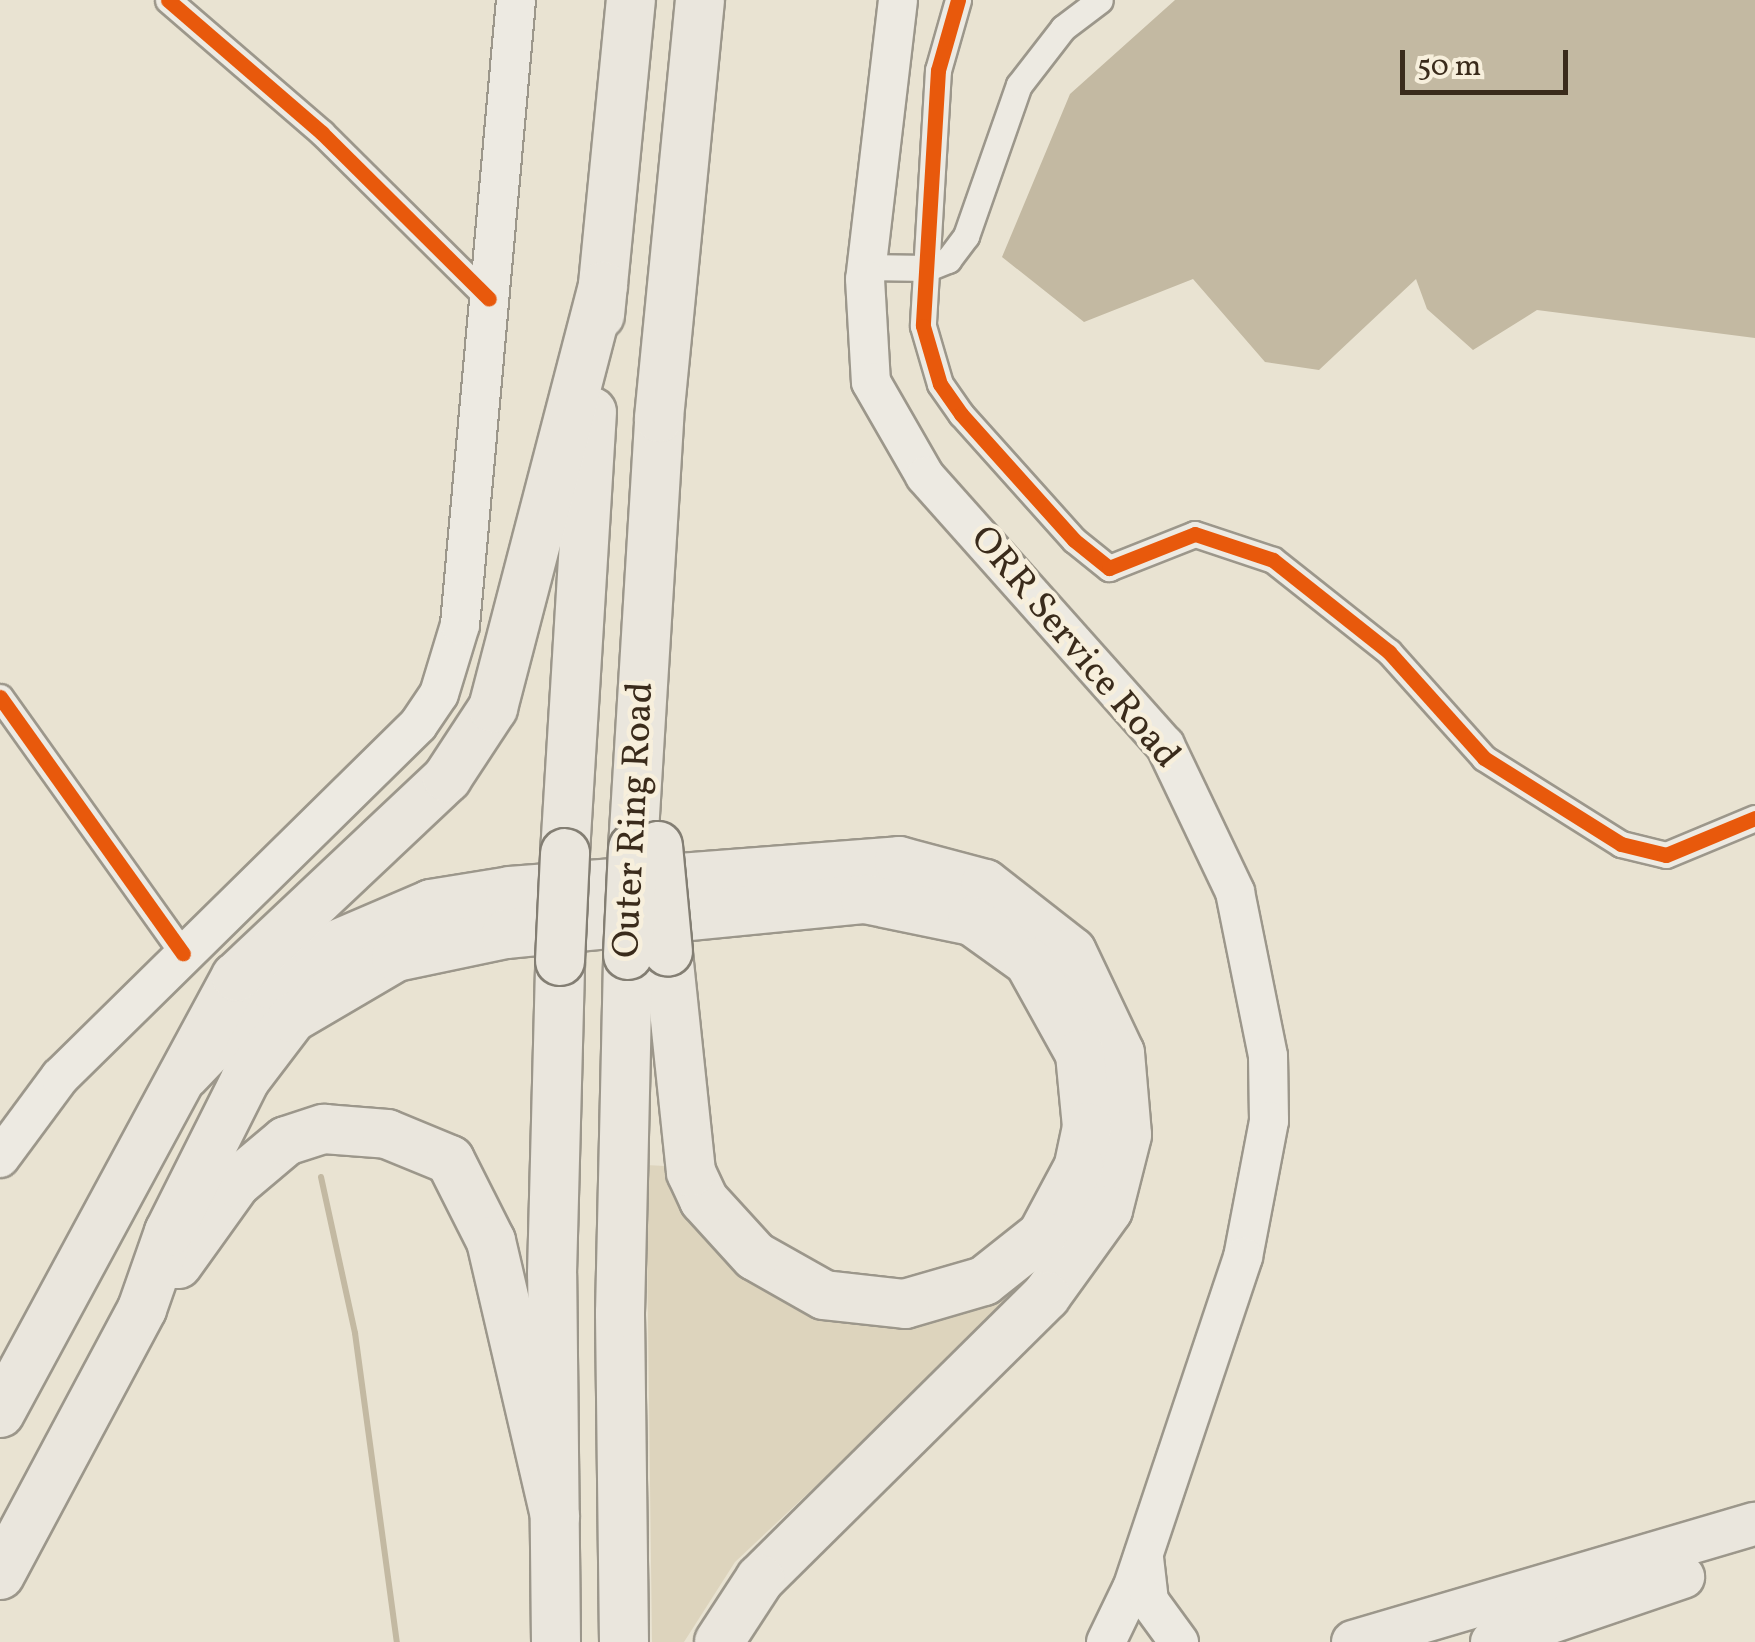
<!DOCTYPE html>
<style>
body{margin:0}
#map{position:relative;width:1755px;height:1642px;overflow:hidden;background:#e9e3d2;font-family:Vollkorn,serif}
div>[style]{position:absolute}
.green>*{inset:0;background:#ddd4bd}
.water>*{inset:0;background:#c3b9a2}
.stream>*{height:6px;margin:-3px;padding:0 3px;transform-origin:3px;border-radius:3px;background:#c3b9a2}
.roads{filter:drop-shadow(2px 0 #9c978b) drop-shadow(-2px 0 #9c978b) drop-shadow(0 2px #9c978b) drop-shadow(0 -2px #9c978b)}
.minor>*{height:25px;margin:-12.5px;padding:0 12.5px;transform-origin:12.5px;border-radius:12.5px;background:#edeae2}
.secondary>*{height:38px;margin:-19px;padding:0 19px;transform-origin:19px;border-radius:19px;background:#edeae2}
.primary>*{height:42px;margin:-21px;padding:0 21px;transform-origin:21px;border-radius:21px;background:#eae6dd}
.motorway>*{height:48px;margin:-24px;padding:0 24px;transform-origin:24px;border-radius:24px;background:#eae6dd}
.bridges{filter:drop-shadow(2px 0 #837e73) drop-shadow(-2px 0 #837e73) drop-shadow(0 2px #837e73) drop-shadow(0 -2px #837e73)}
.motorway-bridge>*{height:48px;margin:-24px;padding:0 24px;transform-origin:24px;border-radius:24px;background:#eae6dd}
.cycleway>*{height:15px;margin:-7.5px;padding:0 7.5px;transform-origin:7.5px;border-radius:7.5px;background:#e8590c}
span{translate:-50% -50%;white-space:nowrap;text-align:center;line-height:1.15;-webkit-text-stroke:9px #f7efdc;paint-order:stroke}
.street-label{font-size:38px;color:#3a2b1b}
.scale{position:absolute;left:1400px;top:50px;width:168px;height:45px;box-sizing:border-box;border:5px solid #3a2b1b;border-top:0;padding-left:12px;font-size:30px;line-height:35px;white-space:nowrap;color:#3a2b1b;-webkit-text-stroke:8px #f7efdc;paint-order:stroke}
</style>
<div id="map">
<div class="green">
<i style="clip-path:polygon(646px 1165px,665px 1166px,690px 1220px,749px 1281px,818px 1315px,1037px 1266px,1043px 1272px,735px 1562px,684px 1642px,652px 1642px)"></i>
</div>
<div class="water">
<i style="clip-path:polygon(1175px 0,1755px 0,1755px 338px,1537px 310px,1473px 350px,1427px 309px,1416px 279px,1319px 370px,1265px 362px,1193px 279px,1084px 322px,1002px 257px,1070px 94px)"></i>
</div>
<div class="stream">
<i style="left:321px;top:1177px;width:160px;rotate:77.7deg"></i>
<i style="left:355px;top:1333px;width:312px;rotate:82.3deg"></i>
</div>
<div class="roads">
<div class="minor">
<i style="left:168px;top:0;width:203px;rotate:40.8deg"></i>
<i style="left:322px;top:133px;width:235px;rotate:44.8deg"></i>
<i style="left:958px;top:0;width:73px;rotate:105.9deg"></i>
<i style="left:938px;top:70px;width:256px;rotate:93.4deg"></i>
<i style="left:923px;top:326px;width:60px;rotate:73.7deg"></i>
<i style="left:940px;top:384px;width:37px;rotate:55deg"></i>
<i style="left:961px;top:414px;width:169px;rotate:48.1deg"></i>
<i style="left:1074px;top:540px;width:45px;rotate:38.7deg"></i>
<i style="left:1109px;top:568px;width:92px;rotate:-21.6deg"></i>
<i style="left:1195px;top:534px;width:82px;rotate:18.4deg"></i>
<i style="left:1273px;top:560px;width:148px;rotate:38.4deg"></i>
<i style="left:1389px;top:652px;width:142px;rotate:48.1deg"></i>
<i style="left:1484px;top:758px;width:162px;rotate:32.1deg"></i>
<i style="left:1621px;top:844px;width:46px;rotate:13.7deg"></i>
<i style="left:1666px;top:855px;width:96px;rotate:-22.6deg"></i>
<i style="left:866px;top:267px;width:62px;rotate:0.9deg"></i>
<i style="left:928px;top:268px;width:22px;rotate:-22deg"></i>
<i style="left:948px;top:260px;width:30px;rotate:-53deg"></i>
<i style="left:966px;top:236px;width:160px;rotate:-70.7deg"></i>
<i style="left:1019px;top:85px;width:72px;rotate:-52.3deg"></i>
<i style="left:1063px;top:28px;width:46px;rotate:-37.1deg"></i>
<i style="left:0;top:697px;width:315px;rotate:54.5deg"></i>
</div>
<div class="secondary">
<i style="left:898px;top:0;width:281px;rotate:96.7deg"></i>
<i style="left:865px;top:279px;width:103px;rotate:86.7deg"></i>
<i style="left:871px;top:382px;width:108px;rotate:60.1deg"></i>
<i style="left:925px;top:476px;width:361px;rotate:48.3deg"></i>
<i style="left:1165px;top:745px;width:163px;rotate:64.5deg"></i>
<i style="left:1235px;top:892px;width:167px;rotate:78.6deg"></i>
<i style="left:1268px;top:1056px;width:65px;rotate:89.1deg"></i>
<i style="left:1269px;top:1121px;width:138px;rotate:100.8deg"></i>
<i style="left:1243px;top:1257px;width:349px;rotate:108.5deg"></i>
<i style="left:1132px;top:1588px;width:60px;rotate:115.7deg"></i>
<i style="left:0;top:1158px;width:101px;rotate:-53.5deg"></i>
<i style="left:60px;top:1077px;width:502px;rotate:-44.52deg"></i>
<i style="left:418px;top:725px;width:37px;rotate:-56deg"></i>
<i style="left:439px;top:694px;width:72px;rotate:-73.1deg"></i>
<i style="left:460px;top:625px;width:628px;rotate:-84.88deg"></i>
<i style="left:1144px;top:1558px;width:43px;rotate:83.4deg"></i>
<i style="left:1149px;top:1601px;width:51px;rotate:53.8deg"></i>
</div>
<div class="primary">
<i style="left:1353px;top:1642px;width:419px;rotate:-16.4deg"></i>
<i style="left:1492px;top:1642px;width:202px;rotate:-18.8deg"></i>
</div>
<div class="motorway">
<i style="left:600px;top:315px;width:317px;rotate:-84.4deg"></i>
<i style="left:633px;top:848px;width:431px;rotate:-86.5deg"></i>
<i style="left:659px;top:418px;width:420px;rotate:-84.4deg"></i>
<i style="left:565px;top:853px;width:442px;rotate:-86.5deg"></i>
<i style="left:185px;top:1075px;width:124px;rotate:-46.3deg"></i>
<i style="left:271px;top:985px;width:58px;rotate:-34.5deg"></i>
<i style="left:319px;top:952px;width:122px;rotate:-23.2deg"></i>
<i style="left:431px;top:904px;width:80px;rotate:-9.3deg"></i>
<i style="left:510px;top:891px;width:390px;rotate:-4.4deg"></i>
<i style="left:899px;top:861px;width:89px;rotate:15deg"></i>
<i style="left:985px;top:884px;width:110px;rotate:38deg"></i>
<i style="left:1072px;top:952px;width:112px;rotate:64.6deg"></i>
<i style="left:1120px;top:1053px;width:82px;rotate:85.1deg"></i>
<i style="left:1127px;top:1135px;width:77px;rotate:104.2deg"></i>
<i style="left:1108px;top:1210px;width:106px;rotate:125.8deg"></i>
<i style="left:1046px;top:1296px;width:402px;rotate:135.3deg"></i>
<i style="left:760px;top:1579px;width:75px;rotate:123.1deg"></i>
<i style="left:178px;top:1264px;width:100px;rotate:-54.4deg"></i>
<i style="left:236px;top:1183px;width:65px;rotate:-40deg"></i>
<i style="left:286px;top:1141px;width:40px;rotate:-18deg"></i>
<i style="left:324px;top:1129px;width:63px;rotate:4.5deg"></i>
<i style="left:387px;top:1134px;width:68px;rotate:22.4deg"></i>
<i style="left:450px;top:1160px;width:91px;rotate:63.2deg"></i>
<i style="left:491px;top:1241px;width:283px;rotate:76.9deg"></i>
<i style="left:0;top:1413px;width:496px;rotate:-61.6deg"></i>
<i style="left:236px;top:977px;width:290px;rotate:-43.3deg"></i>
<i style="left:447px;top:778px;width:84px;rotate:-56.7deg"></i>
<i style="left:493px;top:708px;width:436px;rotate:-75.4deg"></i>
<i style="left:0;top:1575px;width:302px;rotate:-61.9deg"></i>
<i style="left:142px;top:1309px;width:82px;rotate:-70.7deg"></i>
<i style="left:169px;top:1232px;width:170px;rotate:-63.4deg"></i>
<i style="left:245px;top:1080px;width:78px;rotate:-52.8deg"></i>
<i style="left:292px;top:1018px;width:121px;rotate:-30.4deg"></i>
<i style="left:396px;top:957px;width:112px;rotate:-11.8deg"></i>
<i style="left:506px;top:934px;width:361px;rotate:-5.6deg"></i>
<i style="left:865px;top:899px;width:109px;rotate:11.6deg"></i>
<i style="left:972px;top:921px;width:70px;rotate:35.7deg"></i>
<i style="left:1029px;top:962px;width:105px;rotate:61deg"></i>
<i style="left:1080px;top:1054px;width:73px;rotate:84.5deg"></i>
<i style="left:1087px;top:1127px;width:40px;rotate:102deg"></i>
<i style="left:1079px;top:1166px;width:78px;rotate:118.2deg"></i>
<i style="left:1042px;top:1235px;width:74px;rotate:141.6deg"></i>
<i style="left:984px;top:1281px;width:82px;rotate:163.8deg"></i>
<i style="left:905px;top:1304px;width:81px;rotate:-173.7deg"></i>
<i style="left:824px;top:1295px;width:79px;rotate:-150.5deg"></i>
<i style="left:755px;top:1256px;width:76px;rotate:-132.3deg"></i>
<i style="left:704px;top:1200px;width:31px;rotate:-115deg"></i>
<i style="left:691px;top:1172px;width:221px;rotate:-96deg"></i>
<i style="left:556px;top:1642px;width:368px;rotate:-90.6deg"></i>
<i style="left:552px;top:1274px;width:313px;rotate:-88.5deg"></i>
<i style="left:624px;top:1642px;width:329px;rotate:-90.7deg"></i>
<i style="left:620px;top:1313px;width:358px;rotate:-88.7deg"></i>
</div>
</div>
<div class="bridges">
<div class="motorway-bridge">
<i style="left:658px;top:846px;width:106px;rotate:84.6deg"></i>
<i style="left:628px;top:955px;width:107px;rotate:-87.3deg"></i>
<i style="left:560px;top:961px;width:108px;rotate:-87.3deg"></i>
</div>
</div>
<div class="cycleway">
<i style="left:168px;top:0;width:203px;rotate:40.8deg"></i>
<i style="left:322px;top:133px;width:235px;rotate:44.8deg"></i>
<i style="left:958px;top:0;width:73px;rotate:105.9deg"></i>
<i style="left:938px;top:70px;width:256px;rotate:93.4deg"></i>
<i style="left:923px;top:326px;width:60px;rotate:73.7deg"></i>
<i style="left:940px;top:384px;width:37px;rotate:55deg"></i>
<i style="left:961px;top:414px;width:169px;rotate:48.1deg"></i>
<i style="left:1074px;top:540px;width:45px;rotate:38.7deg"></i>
<i style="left:1109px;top:568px;width:92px;rotate:-21.6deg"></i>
<i style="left:1195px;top:534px;width:82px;rotate:18.4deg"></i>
<i style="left:1273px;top:560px;width:148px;rotate:38.4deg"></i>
<i style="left:1389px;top:652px;width:142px;rotate:48.1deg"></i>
<i style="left:1484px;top:758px;width:162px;rotate:32.1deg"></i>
<i style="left:1621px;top:844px;width:46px;rotate:13.7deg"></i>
<i style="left:1666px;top:855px;width:96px;rotate:-22.6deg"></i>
<i style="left:0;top:697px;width:315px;rotate:54.5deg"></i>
</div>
<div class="street-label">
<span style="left:1074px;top:648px;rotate:50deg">ORR Service Road</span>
<span style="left:635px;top:820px;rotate:-87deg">Outer Ring Road</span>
</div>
<div class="scale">50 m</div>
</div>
